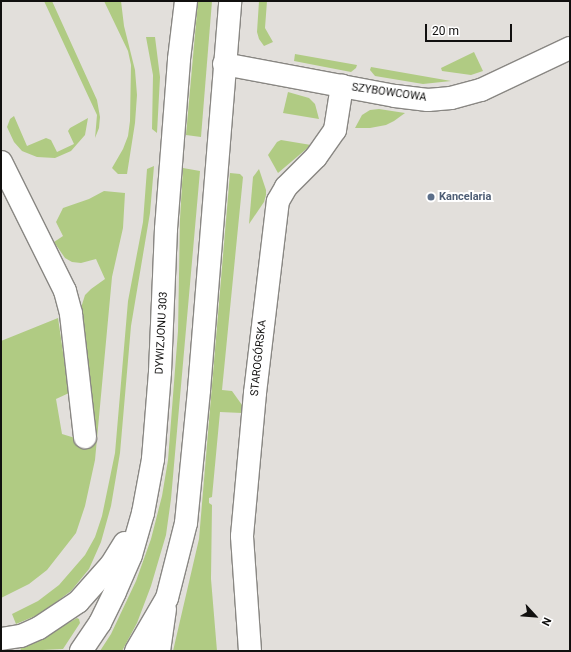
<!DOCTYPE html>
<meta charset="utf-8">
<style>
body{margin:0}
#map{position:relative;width:571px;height:652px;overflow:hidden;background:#e2dfdb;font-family:Roboto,sans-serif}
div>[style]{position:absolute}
.green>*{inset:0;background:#b0cb83}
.roads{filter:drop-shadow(1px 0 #898783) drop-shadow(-1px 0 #898783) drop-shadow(0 1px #898783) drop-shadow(0 -1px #898783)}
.street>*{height:22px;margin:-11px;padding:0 11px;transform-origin:11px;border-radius:11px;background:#fff}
.secondary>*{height:22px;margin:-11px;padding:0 11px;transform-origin:11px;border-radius:11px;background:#fff}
.dots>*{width:11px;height:11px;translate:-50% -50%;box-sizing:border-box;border:2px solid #fff;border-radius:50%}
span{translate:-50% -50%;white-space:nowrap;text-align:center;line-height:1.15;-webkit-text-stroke:4px #fff;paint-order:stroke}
.street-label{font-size:11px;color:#11100f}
.service-label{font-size:11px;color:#4e5e75;font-weight:700}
.left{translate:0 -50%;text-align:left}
.frame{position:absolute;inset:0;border:2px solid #11100f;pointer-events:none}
.north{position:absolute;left:515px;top:596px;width:40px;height:40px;-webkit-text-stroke:3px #fff;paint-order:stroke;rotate:116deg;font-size:11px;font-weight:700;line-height:16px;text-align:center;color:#11100f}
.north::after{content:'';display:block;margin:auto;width:14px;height:18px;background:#11100f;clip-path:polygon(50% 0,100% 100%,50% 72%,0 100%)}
.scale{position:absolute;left:425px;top:24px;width:87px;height:18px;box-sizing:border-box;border:2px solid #11100f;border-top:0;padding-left:5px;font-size:12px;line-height:14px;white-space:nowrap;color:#11100f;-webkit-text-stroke:3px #fff;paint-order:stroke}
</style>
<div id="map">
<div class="green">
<i style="clip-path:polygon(44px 1px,52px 1px,97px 100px,100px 117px,99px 128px,95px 138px,97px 115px)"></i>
<i style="clip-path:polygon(104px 1px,121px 1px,124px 26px,135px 70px,137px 95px,135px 123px,127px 174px,118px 174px,112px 168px,123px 149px,128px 136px,130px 121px,131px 65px,128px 51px)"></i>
<i style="clip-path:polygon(198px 1px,212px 1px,201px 137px,186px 135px)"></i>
<i style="clip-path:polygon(259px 1px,267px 1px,265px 28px,273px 42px,264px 46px,259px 39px,257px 32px)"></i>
<i style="clip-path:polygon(146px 37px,155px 37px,160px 77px,157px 133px,152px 129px,153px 75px)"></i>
<i style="clip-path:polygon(474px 52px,483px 71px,471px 75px,442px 71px,441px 68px)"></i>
<i style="clip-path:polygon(295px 54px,357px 65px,356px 68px,351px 72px,294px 61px)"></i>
<i style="clip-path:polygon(371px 67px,451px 81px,423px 84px,375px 76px,370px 70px)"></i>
<i style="clip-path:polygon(288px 92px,309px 98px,315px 104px,319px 119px,283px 113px)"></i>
<i style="clip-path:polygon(379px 109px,405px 113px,394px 121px,386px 125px,370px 128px,355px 128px,362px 115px,370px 110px)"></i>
<i style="clip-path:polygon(14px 116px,27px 146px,46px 138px,51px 140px,57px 152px,74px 144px,68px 131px,70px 128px,88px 118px,85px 135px,71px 151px,55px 158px,37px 157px,22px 151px,14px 142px,7px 127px,10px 119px)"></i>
<i style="clip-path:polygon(281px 140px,311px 145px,278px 173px,268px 155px,277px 142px)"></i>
<i style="clip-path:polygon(154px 166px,150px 213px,131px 326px,120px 453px,111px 506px,101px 542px,89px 569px,71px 591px,40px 614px,16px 624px,12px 614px,38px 601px,59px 585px,85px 555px,95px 537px,102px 516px,115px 453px,128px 301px,143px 222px,147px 169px)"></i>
<i style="clip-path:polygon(183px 168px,200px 171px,171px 499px,166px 535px,151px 586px,137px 623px,122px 651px,100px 651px,111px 634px,136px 581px,151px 539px,162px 496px,168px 460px,178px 331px,180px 219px)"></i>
<i style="clip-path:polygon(259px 169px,266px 190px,266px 195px,264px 202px,249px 224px,253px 177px)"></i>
<i style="clip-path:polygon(230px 173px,240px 174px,243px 177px,222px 390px,232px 391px,242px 405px,242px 413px,220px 412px,212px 497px,209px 498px,209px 503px,212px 505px,211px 579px,217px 651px,173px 651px,199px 539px)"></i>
<i style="clip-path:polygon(104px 191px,125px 193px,123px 228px,112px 277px,95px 460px,85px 506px,76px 533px,47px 570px,29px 584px,1px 598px,1px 341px,58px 318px,69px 393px,56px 399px,62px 434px,75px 438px,94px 421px,80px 311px,85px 295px,91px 289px,105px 279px,96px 259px,81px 263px,72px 262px,65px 258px,54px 242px,63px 236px,56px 222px,63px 208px,89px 199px)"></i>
<i style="clip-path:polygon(77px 618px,79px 619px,80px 623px,63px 649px,21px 651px,20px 646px,42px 638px)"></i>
</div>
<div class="roads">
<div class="street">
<i style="left:224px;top:64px;width:174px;rotate:10.6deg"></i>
<i style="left:395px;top:96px;width:33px;rotate:7deg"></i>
<i style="left:428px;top:100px;width:23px;rotate:-5deg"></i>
<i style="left:451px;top:98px;width:31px;rotate:-15deg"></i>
<i style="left:481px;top:90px;width:98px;rotate:-25.3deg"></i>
<i style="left:1px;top:162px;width:144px;rotate:63.6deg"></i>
<i style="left:65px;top:291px;width:24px;rotate:75deg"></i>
<i style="left:71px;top:314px;width:124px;rotate:83.5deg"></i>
<i style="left:250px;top:651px;width:115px;rotate:-94deg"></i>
<i style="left:242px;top:536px;width:144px;rotate:-84.8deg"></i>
<i style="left:255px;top:393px;width:193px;rotate:-83.2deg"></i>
<i style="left:278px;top:201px;width:16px;rotate:-60deg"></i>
<i style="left:286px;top:187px;width:42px;rotate:-45deg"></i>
<i style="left:316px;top:157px;width:33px;rotate:-55deg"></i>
<i style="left:335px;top:130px;width:45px;rotate:-81deg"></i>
</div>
<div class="secondary">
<i style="left:1px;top:639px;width:20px;rotate:-9deg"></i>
<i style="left:21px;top:636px;width:20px;rotate:-24deg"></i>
<i style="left:39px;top:628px;width:47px;rotate:-33.7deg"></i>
<i style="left:78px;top:602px;width:50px;rotate:-48.3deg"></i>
<i style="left:111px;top:565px;width:26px;rotate:-58deg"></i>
<i style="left:81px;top:651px;width:34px;rotate:-56deg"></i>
<i style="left:100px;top:623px;width:34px;rotate:-64deg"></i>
<i style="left:115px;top:592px;width:40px;rotate:-66.6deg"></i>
<i style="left:131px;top:555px;width:44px;rotate:-74.1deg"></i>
<i style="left:143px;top:513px;width:55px;rotate:-79.5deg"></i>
<i style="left:153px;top:459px;width:87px;rotate:-85.4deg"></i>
<i style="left:160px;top:372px;width:143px;rotate:-87.6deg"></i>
<i style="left:166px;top:229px;width:170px;rotate:-85.6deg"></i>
<i style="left:179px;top:59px;width:58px;rotate:-83.1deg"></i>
<i style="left:136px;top:651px;width:61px;rotate:-59.7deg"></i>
<i style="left:167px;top:598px;width:77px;rotate:-75.8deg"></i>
<i style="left:186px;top:523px;width:134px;rotate:-84.4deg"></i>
<i style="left:199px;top:390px;width:390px;rotate:-85.4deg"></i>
<i style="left:159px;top:651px;width:42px;rotate:-81.9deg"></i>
</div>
</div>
<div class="dots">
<i style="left:431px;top:197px;background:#5c6f8a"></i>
</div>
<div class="street-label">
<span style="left:389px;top:93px;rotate:8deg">SZYBOWCOWA</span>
<span style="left:162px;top:333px;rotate:-87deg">DYWIZJONU 303</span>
<span style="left:259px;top:358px;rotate:-84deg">STAROGÓRSKA</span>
</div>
<div class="service-label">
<span class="left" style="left:439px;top:197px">Kancelaria</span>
</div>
<div class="frame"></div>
<div class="north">N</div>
<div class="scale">20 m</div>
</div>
